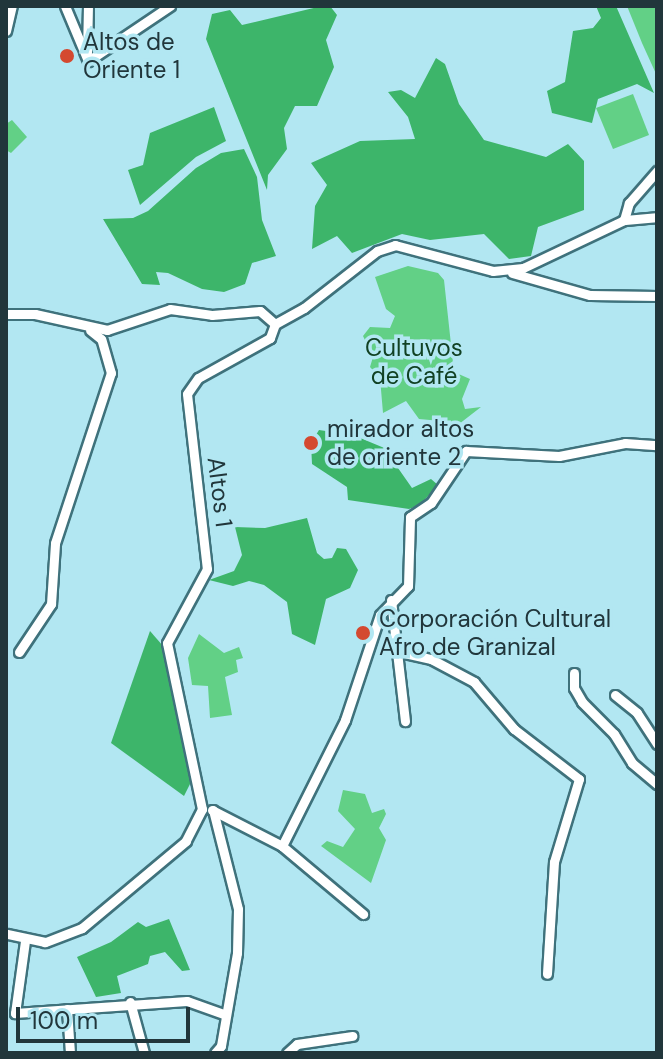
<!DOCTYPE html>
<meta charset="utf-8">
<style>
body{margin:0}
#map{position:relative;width:663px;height:1059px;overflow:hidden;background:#b2e7f2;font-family:"DM Sans",sans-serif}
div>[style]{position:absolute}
.green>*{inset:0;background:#62d086}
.forest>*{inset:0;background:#3db56a}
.roads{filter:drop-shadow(2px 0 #3f727c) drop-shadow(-2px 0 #3f727c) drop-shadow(0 2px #3f727c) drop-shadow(0 -2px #3f727c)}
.street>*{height:9px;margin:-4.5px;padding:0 4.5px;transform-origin:4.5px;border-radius:4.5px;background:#fff}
.dots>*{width:22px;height:22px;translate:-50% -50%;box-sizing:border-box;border:4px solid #b2e7f2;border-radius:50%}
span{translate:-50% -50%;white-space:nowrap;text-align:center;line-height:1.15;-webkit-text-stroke:7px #b2e7f2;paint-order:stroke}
.poi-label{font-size:24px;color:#21363b}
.left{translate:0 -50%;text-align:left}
.park-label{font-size:24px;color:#114123}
.street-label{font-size:24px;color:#21363b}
.frame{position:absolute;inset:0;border:8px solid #21363b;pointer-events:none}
.scale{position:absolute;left:16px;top:1007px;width:174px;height:36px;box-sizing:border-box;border:4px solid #21363b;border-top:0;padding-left:10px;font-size:24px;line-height:28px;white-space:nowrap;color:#21363b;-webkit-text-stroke:6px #b2e7f2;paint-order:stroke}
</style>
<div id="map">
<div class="green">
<i style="clip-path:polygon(627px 6px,657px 6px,657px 76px,642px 43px)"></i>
<i style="clip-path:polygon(633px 94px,649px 135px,613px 149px,596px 108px)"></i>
<i style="clip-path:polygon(12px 120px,27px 137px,11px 153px,6px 150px,6px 124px)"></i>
<i style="clip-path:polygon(408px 266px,438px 273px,444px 280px,454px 372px,470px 379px,462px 399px,465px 409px,481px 407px,450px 431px,441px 421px,419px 419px,406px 401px,383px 413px,380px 378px,370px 367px,373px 357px,363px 336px,370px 327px,390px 328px,395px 316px,386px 309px,375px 277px)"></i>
<i style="clip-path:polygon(199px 634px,224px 653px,239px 647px,243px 658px,236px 660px,238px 672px,225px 677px,232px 715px,210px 718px,208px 686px,192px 685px,188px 658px)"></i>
<i style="clip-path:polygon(343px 790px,365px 794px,372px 813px,384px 809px,386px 814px,379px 828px,386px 840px,371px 883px,321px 846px,327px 841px,343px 847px,355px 829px,338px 811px)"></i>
</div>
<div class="forest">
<i style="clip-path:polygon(322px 6px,330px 6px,337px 15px,326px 40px,334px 67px,317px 106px,295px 106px,284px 128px,287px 149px,268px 175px,267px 190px,206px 39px,212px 14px,230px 10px,242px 25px)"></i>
<i style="clip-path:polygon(596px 6px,616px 6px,654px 93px,637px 84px,598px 99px,592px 123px,552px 113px,547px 91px,565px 82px,573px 31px,593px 28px,601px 18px)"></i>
<i style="clip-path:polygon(436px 58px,445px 64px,459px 104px,484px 140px,546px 157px,568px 144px,584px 161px,584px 210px,538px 227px,531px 256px,509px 259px,484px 234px,430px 240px,402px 234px,352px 253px,337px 236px,312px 249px,315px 206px,327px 185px,311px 163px,360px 141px,415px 139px,408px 117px,388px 92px,401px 90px,415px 98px)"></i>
<i style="clip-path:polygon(214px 107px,226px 141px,196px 157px,140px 205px,128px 170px,143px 165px,150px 133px)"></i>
<i style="clip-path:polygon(244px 149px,257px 177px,262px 220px,276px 256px,252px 263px,245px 284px,224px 292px,202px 289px,168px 273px,156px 272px,160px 285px,142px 284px,103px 219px,133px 218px,148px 211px,196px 168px,221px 153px)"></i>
<i style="clip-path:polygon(319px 430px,353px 435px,406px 457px,398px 468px,412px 488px,431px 479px,438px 485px,420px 505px,409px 509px,348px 500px,347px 487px,312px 464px,311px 443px)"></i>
<i style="clip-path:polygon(307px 518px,317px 553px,324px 559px,332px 558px,337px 548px,346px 549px,358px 570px,350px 588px,326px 599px,315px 645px,292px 634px,287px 602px,264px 585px,249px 581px,233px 586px,209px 580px,234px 571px,242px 555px,235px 527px,265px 528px)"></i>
<i style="clip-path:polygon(150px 631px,163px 646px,192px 780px,184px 796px,111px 743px)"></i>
<i style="clip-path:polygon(169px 919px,190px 970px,182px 971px,165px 952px,150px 956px,148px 964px,117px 976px,121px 993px,96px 997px,77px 957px,111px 942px,138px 922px,146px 927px)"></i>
</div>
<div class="roads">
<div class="street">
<i style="left:65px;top:6px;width:60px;rotate:67.3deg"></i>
<i style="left:88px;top:61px;width:99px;rotate:-33.9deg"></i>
<i style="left:6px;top:31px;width:26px;rotate:-77deg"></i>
<i style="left:87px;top:53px;width:47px;rotate:-88.8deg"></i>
<i style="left:624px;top:220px;width:33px;rotate:-5deg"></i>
<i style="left:512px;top:273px;width:81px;rotate:15.8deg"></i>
<i style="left:590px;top:295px;width:67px;rotate:0.9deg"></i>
<i style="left:6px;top:314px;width:29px"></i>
<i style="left:35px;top:314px;width:74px;rotate:12.5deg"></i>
<i style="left:107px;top:330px;width:66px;rotate:-18.4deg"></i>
<i style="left:170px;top:309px;width:42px;rotate:8.1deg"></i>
<i style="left:212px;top:315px;width:48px;rotate:-4.8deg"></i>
<i style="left:260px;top:311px;width:20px;rotate:41deg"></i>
<i style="left:275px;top:324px;width:15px;rotate:110deg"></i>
<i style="left:270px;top:338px;width:82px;rotate:150.9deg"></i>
<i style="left:198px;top:378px;width:19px;rotate:125deg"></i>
<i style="left:187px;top:394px;width:176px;rotate:83.5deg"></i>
<i style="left:207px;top:569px;width:84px;rotate:118.4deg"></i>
<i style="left:167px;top:643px;width:170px;rotate:78.1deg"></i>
<i style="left:202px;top:809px;width:36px;rotate:117deg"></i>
<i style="left:186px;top:841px;width:136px;rotate:140.1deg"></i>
<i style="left:82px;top:928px;width:40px;rotate:159deg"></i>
<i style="left:45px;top:942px;width:40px;rotate:-168deg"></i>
<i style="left:275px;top:324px;width:33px;rotate:-29deg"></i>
<i style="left:304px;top:308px;width:93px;rotate:-38deg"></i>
<i style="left:377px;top:251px;width:19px;rotate:-18deg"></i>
<i style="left:395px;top:245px;width:101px;rotate:14.9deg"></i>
<i style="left:493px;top:271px;width:30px;rotate:-6deg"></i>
<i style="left:523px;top:268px;width:112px;rotate:-25.4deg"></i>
<i style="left:624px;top:220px;width:18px;rotate:-74deg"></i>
<i style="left:629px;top:203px;width:43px;rotate:-48.8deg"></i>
<i style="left:391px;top:600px;width:122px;rotate:83.4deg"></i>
<i style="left:19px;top:652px;width:58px;rotate:-56.3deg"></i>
<i style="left:51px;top:604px;width:61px;rotate:-86.2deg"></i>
<i style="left:55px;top:543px;width:179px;rotate:-71.8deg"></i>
<i style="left:111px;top:373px;width:35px;rotate:-106deg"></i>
<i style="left:101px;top:339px;width:14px;rotate:-141deg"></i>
<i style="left:400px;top:652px;width:32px;rotate:13deg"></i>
<i style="left:431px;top:659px;width:49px;rotate:28.1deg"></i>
<i style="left:474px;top:682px;width:62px;rotate:49.6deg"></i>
<i style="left:514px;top:729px;width:82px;rotate:37.6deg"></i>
<i style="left:579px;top:779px;width:87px;rotate:106.8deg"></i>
<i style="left:554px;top:862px;width:112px;rotate:93.6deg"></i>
<i style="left:574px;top:673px;width:15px;rotate:90deg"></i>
<i style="left:574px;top:688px;width:16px;rotate:60deg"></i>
<i style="left:582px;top:702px;width:45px;rotate:45deg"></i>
<i style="left:614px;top:734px;width:34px;rotate:58deg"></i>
<i style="left:632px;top:763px;width:33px;rotate:40deg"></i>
<i style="left:615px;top:695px;width:28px;rotate:39deg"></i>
<i style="left:637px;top:713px;width:37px;rotate:57deg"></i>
<i style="left:212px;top:810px;width:79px;rotate:27.2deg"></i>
<i style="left:282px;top:846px;width:106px;rotate:40deg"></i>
<i style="left:213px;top:810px;width:102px;rotate:75.8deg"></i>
<i style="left:238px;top:909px;width:44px;rotate:91.3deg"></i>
<i style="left:237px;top:953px;width:94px;rotate:99.8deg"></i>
<i style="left:221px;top:1046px;width:9px;rotate:131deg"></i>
<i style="left:282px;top:846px;width:141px;rotate:-63.4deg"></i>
<i style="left:345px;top:720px;width:111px;rotate:-71.6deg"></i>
<i style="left:380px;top:615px;width:40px;rotate:-46deg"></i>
<i style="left:408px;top:586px;width:69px;rotate:-88.3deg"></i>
<i style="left:410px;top:517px;width:25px;rotate:-34deg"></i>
<i style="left:431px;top:503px;width:63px;rotate:-56.1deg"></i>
<i style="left:466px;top:451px;width:93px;rotate:3.1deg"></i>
<i style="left:559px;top:456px;width:67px;rotate:-11.1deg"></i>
<i style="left:625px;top:443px;width:32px;rotate:4deg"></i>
<i style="left:25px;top:941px;width:73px;rotate:97.9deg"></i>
<i style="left:15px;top:1013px;width:172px;rotate:-4deg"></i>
<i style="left:187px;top:1001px;width:41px;rotate:19.7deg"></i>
<i style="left:130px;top:1002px;width:53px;rotate:74.6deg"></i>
<i style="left:67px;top:1009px;width:44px;rotate:86.1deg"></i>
<i style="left:287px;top:1053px;width:13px;rotate:-42deg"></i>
<i style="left:297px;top:1044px;width:56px;rotate:-8.3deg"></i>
</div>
</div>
<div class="dots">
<i style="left:67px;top:56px;background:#d44930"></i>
<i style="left:311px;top:443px;background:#d44930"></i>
<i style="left:363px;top:633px;background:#d44930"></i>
</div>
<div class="poi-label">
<span class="left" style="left:83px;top:56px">Altos de<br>Oriente 1</span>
<span class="left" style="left:327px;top:443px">mirador altos<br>de oriente 2</span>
<span class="left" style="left:379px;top:633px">Corporación Cultural<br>Afro de Granizal</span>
</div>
<div class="park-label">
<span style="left:414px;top:362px">Cultuvos<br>de Café</span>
</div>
<div class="street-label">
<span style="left:220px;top:492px;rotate:83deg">Altos 1</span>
</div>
<div class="frame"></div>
<div class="scale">100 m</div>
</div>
